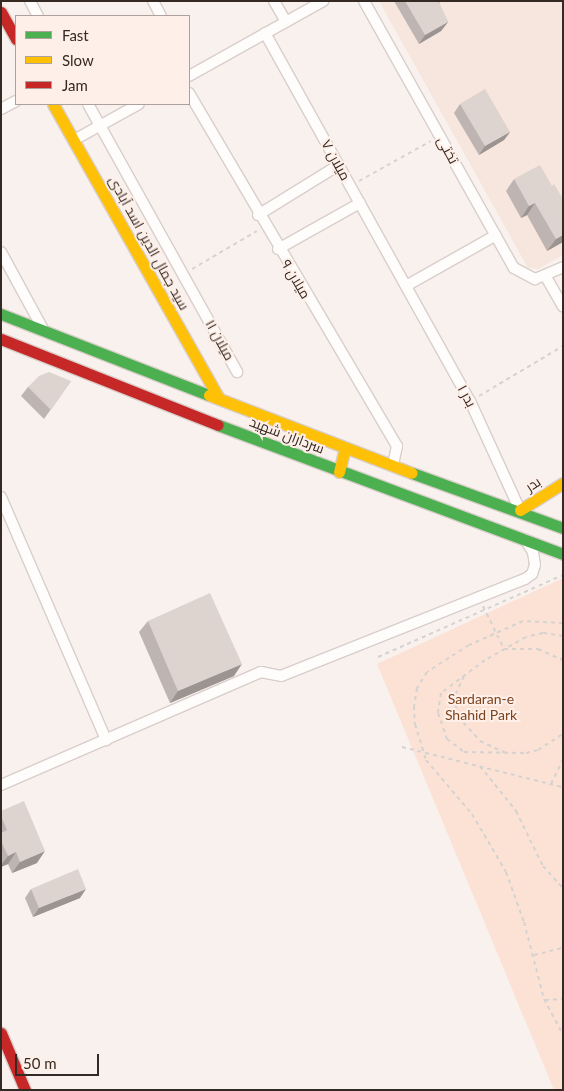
<!DOCTYPE html>
<meta charset="utf-8">
<style>
body{margin:0}
#map{position:relative;width:564px;height:1091px;overflow:hidden;background:#f9f1ee;font-family:Lato,Cairo,sans-serif}
div>[style]{position:absolute}
.built>*{inset:0;background:#f7e6dd}
.green>*{inset:0;background:#fbe2d5}
.path>*{height:2px;margin-top:-1px;transform-origin:0;background:repeating-linear-gradient(90deg,#d5d2d0 0 4px,transparent 0 8px)}
.roads{filter:drop-shadow(1px 0 #d8ceca) drop-shadow(-1px 0 #d8ceca) drop-shadow(0 1px #d8ceca) drop-shadow(0 -1px #d8ceca)}
.street>*{height:10px;margin:-5px;padding:0 5px;transform-origin:5px;border-radius:5px;background:#fefdfc}
.fast>*{height:11px;margin:-5.5px;padding:0 5.5px;transform-origin:5.5px;border-radius:5.5px;background:#4caf50}
.slow>*{height:11px;margin:-5.5px;padding:0 5.5px;transform-origin:5.5px;border-radius:5.5px;background:#ffc107}
.jam>*{height:11px;margin:-5.5px;padding:0 5.5px;transform-origin:5.5px;border-radius:5.5px;background:#c62828}
.wall>*{inset:0;background:#beb5b2}
.shaded-wall>*{inset:0;background:#9b9491}
.building>*{inset:0;background:#ddd3cf}
span{translate:-50% -50%;white-space:nowrap;text-align:center;line-height:1.15;-webkit-text-stroke:4px #fef0e9;paint-order:stroke}
.street-label{font-size:14px;color:#352923}
.park-label{font-size:14px;color:#7d431e}
.frame{position:absolute;inset:0;border:2px solid #352923;pointer-events:none}
.legend{position:absolute;left:15px;top:15px;width:175px;height:90px;box-sizing:border-box;background:#fef0e9;border:1px solid #aea09a;margin:0;padding:6px 9px;list-style:none;font-size:15px;color:#352923}
.legend li{display:flex;align-items:center;gap:10px;height:25px}
.legend b{width:25px;border:1px solid #aea09a}
.scale{position:absolute;left:15px;top:1054px;width:84px;height:22px;box-sizing:border-box;border:2px solid #352923;border-top:0;padding-left:6px;font-size:15px;line-height:18px;white-space:nowrap;color:#352923;-webkit-text-stroke:4px #fef0e9;paint-order:stroke}
</style>
<div id="map">
<div class="built">
<i style="clip-path:polygon(379px 1px,562px 1px,563px 255px,538px 269px,528px 268px)"></i>
</div>
<div class="green">
<i style="clip-path:polygon(563px 578px,563px 1090px,554px 1090px,377px 664px)"></i>
</div>
<div class="path">
<i style="left:359px;top:181px;width:82px;rotate:-29.1deg"></i>
<i style="left:192px;top:269px;width:75px;rotate:-30.3deg"></i>
<i style="left:479px;top:396px;width:98px;rotate:-30.8deg"></i>
<i style="left:483px;top:606px;width:48px;rotate:64deg"></i>
<i style="left:504px;top:649px;width:34px"></i>
<i style="left:538px;top:649px;width:27px;rotate:24deg"></i>
<i style="left:563px;top:623px;width:40px;rotate:-177.1deg"></i>
<i style="left:523px;top:621px;width:59px;rotate:156deg"></i>
<i style="left:469px;top:645px;width:50px;rotate:147.3deg"></i>
<i style="left:427px;top:672px;width:19px;rotate:122deg"></i>
<i style="left:417px;top:688px;width:18px;rotate:99deg"></i>
<i style="left:414px;top:706px;width:18px;rotate:87deg"></i>
<i style="left:415px;top:724px;width:38px;rotate:73deg"></i>
<i style="left:426px;top:760px;width:71px;rotate:49.6deg"></i>
<i style="left:472px;top:814px;width:67px;rotate:59.6deg"></i>
<i style="left:506px;top:872px;width:53px;rotate:70.2deg"></i>
<i style="left:524px;top:922px;width:80px;rotate:75.4deg"></i>
<i style="left:544px;top:999px;width:40px;rotate:62deg"></i>
<i style="left:563px;top:636px;width:20px;rotate:-171deg"></i>
<i style="left:543px;top:633px;width:17px;rotate:167deg"></i>
<i style="left:526px;top:637px;width:47px;rotate:150.7deg"></i>
<i style="left:485px;top:660px;width:55px;rotate:143.1deg"></i>
<i style="left:441px;top:693px;width:20px;rotate:99deg"></i>
<i style="left:438px;top:713px;width:28px;rotate:71deg"></i>
<i style="left:447px;top:739px;width:21px;rotate:37deg"></i>
<i style="left:464px;top:752px;width:62px;rotate:0.9deg"></i>
<i style="left:526px;top:753px;width:12px;rotate:-14deg"></i>
<i style="left:538px;top:750px;width:30px;rotate:-33deg"></i>
<i style="left:378px;top:657px;width:202px;rotate:-23.9deg"></i>
<i style="left:464px;top:676px;width:23px;rotate:115deg"></i>
<i style="left:454px;top:697px;width:20px;rotate:79deg"></i>
<i style="left:458px;top:717px;width:33px;rotate:47deg"></i>
<i style="left:480px;top:741px;width:29px;rotate:25deg"></i>
<i style="left:402px;top:747px;width:166px;rotate:14deg"></i>
<i style="left:480px;top:766px;width:58px;rotate:51.3deg"></i>
<i style="left:516px;top:811px;width:61px;rotate:63.9deg"></i>
<i style="left:543px;top:866px;width:30px;rotate:48deg"></i>
<i style="left:551px;top:784px;width:28px;rotate:-64deg"></i>
<i style="left:534px;top:955px;width:30px;rotate:-14deg"></i>
<i style="left:545px;top:1000px;width:18px;rotate:-3deg"></i>
</div>
<div class="roads">
<div class="street">
<i style="left:30px;top:1px;width:17px;rotate:62deg"></i>
<i style="left:153px;top:1px;width:17px;rotate:62deg"></i>
<i style="left:274px;top:1px;width:24px;rotate:60deg"></i>
<i style="left:364px;top:1px;width:306px;rotate:60.7deg"></i>
<i style="left:514px;top:268px;width:24px;rotate:28deg"></i>
<i style="left:535px;top:279px;width:30px;rotate:-23deg"></i>
<i style="left:265px;top:33px;width:421px;rotate:60.9deg"></i>
<i style="left:470px;top:401px;width:120px;rotate:65.4deg"></i>
<i style="left:189px;top:76px;width:154px;rotate:-29.2deg"></i>
<i style="left:189px;top:93px;width:410px;rotate:59.5deg"></i>
<i style="left:397px;top:446px;width:19px;rotate:102deg"></i>
<i style="left:88px;top:104px;width:307px;rotate:60.9deg"></i>
<i style="left:1px;top:109px;width:17px;rotate:-28deg"></i>
<i style="left:74px;top:140px;width:74px;rotate:-29deg"></i>
<i style="left:258px;top:215px;width:95px;rotate:-31.7deg"></i>
<i style="left:278px;top:249px;width:94px;rotate:-29.3deg"></i>
<i style="left:1px;top:252px;width:90px;rotate:61.4deg"></i>
<i style="left:546px;top:277px;width:34px;rotate:60deg"></i>
<i style="left:406px;top:286px;width:103px;rotate:-29.5deg"></i>
<i style="left:1px;top:497px;width:265px;rotate:66.6deg"></i>
<i style="left:1px;top:785px;width:283px;rotate:-23.5deg"></i>
<i style="left:261px;top:672px;width:20px;rotate:11deg"></i>
<i style="left:281px;top:676px;width:263px;rotate:-21.7deg"></i>
<i style="left:525px;top:579px;width:9px;rotate:-36deg"></i>
<i style="left:532px;top:574px;width:9px;rotate:-72deg"></i>
<i style="left:535px;top:565px;width:13px;rotate:-99deg"></i>
<i style="left:533px;top:552px;width:15px;rotate:-122deg"></i>
</div>
<div class="fast">
<i style="left:1px;top:314px;width:223px;rotate:21.3deg"></i>
<i style="left:218px;top:425px;width:368px;rotate:20.5deg"></i>
<i style="left:412px;top:473px;width:161px;rotate:20deg"></i>
</div>
<div class="slow">
<i style="left:53px;top:104px;width:336px;rotate:60.6deg"></i>
<i style="left:209px;top:395px;width:217px;rotate:21deg"></i>
<i style="left:339px;top:472px;width:25px;rotate:-76deg"></i>
<i style="left:520px;top:510px;width:51px;rotate:-32.1deg"></i>
</div>
<div class="jam">
<i style="left:1px;top:12px;width:31px;rotate:61deg"></i>
<i style="left:1px;top:339px;width:233px;rotate:21.6deg"></i>
<i style="left:1px;top:1033px;width:62px;rotate:67.2deg"></i>
</div>
</div>
<div class="wall">
<i style="clip-path:polygon(394px 1px,441px 1px,439px 4px,448px 22px,441px 31px,419px 44px)"></i>
<i style="clip-path:polygon(460px 104px,510px 132px,504px 140px,479px 155px,454px 113px)"></i>
<i style="clip-path:polygon(514px 179px,552px 186px,563px 199px,563px 242px,547px 251px,527px 215px,521px 218px,506px 191px)"></i>
<i style="clip-path:polygon(71px 381px,44px 419px,21px 396px,28px 387px)"></i>
<i style="clip-path:polygon(148px 621px,234px 676px,170px 703px,139px 632px)"></i>
<i style="clip-path:polygon(1px 811px,37px 863px,12px 873px,8px 864px,1px 867px)"></i>
<i style="clip-path:polygon(31px 889px,80px 898px,33px 917px,25px 898px)"></i>
</div>
<div class="shaded-wall">
<i style="clip-path:polygon(448px 22px,441px 31px,419px 44px,425px 35px)"></i>
<i style="clip-path:polygon(510px 132px,504px 140px,479px 155px,485px 146px)"></i>
<i style="clip-path:polygon(535px 203px,527px 215px,521px 218px,529px 206px)"></i>
<i style="clip-path:polygon(563px 235px,563px 242px,547px 251px,556px 239px)"></i>
<i style="clip-path:polygon(242px 664px,234px 676px,170px 703px,178px 691px)"></i>
<i style="clip-path:polygon(45px 851px,37px 863px,12px 873px,20px 862px)"></i>
<i style="clip-path:polygon(16px 852px,8px 864px,1px 867px,1px 865px,8px 856px)"></i>
<i style="clip-path:polygon(86px 889px,80px 898px,33px 917px,39px 908px)"></i>
</div>
<div class="building">
<i style="clip-path:polygon(405px 1px,440px 1px,439px 2px,448px 22px,425px 35px)"></i>
<i style="clip-path:polygon(485px 89px,510px 132px,485px 146px,460px 104px)"></i>
<i style="clip-path:polygon(540px 165px,552px 186px,554px 184px,563px 199px,563px 235px,556px 239px,535px 203px,529px 206px,514px 179px)"></i>
<i style="clip-path:polygon(49px 372px,71px 381px,51px 410px,28px 387px,39px 376px)"></i>
<i style="clip-path:polygon(210px 593px,242px 664px,178px 691px,148px 621px)"></i>
<i style="clip-path:polygon(24px 801px,45px 851px,20px 862px,16px 852px,8px 856px,1px 841px,1px 833px,7px 830px,1px 816px,1px 811px)"></i>
<i style="clip-path:polygon(78px 869px,86px 889px,39px 908px,31px 889px)"></i>
</div>
<div class="street-label">
<span style="left:448px;top:150px;rotate:61deg">تختی</span>
<span style="left:336px;top:160px;rotate:61deg">میلان ۷</span>
<span style="left:149px;top:243px;rotate:61deg">سید جمال الدین اسد آبادی</span>
<span style="left:296px;top:279px;rotate:59deg">میلان ۹</span>
<span style="left:220px;top:340px;rotate:61deg">میلان ۱۱</span>
<span style="left:467px;top:396px;rotate:62deg">بدر ۱</span>
<span style="left:287px;top:435px;rotate:21deg">سرداران شهید</span>
<span style="left:533px;top:484px;rotate:-33deg">بدر</span>
</div>
<div class="park-label">
<span style="left:481px;top:707px">Sardaran-e<br>Shahid Park</span>
</div>
<div class="frame"></div>
<ul class="legend">
<li><b style="height:6px;background:#4caf50"></b>Fast</li>
<li><b style="height:6px;background:#ffc107"></b>Slow</li>
<li><b style="height:6px;background:#c62828"></b>Jam</li>
</ul>
<div class="scale">50 m</div>
</div>
